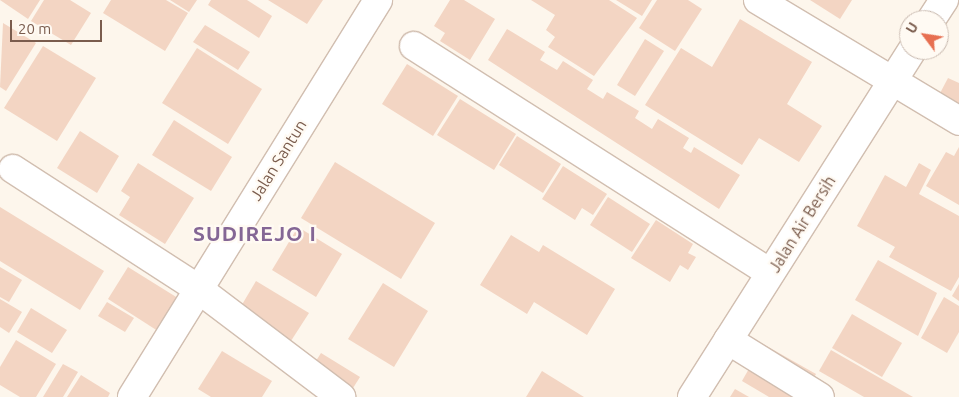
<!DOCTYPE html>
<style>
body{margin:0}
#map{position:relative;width:959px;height:397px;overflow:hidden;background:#fdf6ec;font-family:Ubuntu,sans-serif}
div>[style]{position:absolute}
.building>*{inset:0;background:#f3d5c3}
.roads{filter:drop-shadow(1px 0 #d1beb0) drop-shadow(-1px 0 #d1beb0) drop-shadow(0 1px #d1beb0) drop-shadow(0 -1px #d1beb0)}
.minor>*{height:28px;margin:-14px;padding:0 14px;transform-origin:14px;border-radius:14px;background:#fff}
span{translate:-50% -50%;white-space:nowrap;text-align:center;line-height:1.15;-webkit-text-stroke:4.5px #fffaf3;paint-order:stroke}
.street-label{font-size:16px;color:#7a5c4d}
.district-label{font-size:21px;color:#846695;font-weight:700;letter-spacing:1px}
.north{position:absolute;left:899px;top:10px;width:50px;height:50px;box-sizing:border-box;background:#fffaf3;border:1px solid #cabbb1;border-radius:50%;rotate:301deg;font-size:14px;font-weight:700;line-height:20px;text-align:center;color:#7a5c4d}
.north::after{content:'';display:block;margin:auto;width:18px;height:22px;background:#e76f51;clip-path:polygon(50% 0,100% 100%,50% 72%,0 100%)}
.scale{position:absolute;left:10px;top:20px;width:92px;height:22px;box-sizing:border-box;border:2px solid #7a5c4d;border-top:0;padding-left:6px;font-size:15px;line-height:18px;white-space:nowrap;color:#7a5c4d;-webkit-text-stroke:4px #fffaf3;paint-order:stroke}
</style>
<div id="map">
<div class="building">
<i style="clip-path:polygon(0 0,40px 0,28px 19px)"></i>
<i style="clip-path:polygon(44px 0,70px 0,91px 13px,71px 45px,31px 21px)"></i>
<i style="clip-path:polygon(111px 0,166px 0,188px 13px,165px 51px,103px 13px)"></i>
<i style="clip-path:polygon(170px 0,197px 0,189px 12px)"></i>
<i style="clip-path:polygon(211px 0,247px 0,272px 16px,259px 38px,208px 5px)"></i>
<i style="clip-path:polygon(268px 0,323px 0,307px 24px)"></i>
<i style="clip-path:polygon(450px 0,464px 0,495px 19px,470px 60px,440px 41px,445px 33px,434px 26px)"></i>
<i style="clip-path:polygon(531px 0,609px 0,637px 18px,594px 76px,548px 47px,555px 37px,546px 30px,555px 15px)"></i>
<i style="clip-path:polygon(616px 0,652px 0,642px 16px)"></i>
<i style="clip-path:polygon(657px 0,688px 0,702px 9px,675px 51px,639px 28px)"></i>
<i style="clip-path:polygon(810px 0,852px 0,840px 19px)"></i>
<i style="clip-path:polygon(740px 19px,812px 62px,787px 104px,822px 126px,799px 162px,759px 138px,742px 165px,645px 105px,681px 48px,712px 67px)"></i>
<i style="clip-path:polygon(3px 23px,36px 43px,6px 91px,0 87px)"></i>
<i style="clip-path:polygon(205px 25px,250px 52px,238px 70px,193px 42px)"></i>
<i style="clip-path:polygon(507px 29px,545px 52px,540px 60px,557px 70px,563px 61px,593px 80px,587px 89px,603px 99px,607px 92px,639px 111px,635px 118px,652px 129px,658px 119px,689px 138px,683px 148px,691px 153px,694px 147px,740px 175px,719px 209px,488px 60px)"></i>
<i style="clip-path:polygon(645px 39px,664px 51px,635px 96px,617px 85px)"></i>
<i style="clip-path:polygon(43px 46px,96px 78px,57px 141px,4px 108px)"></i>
<i style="clip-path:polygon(197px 48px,262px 89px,228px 144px,162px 103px)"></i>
<i style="clip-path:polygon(407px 64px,458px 96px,433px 136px,382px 104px)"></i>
<i style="clip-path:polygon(948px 78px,959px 83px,959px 109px,938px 97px)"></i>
<i style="clip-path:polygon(460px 99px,516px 134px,494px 170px,437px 135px)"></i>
<i style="clip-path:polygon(174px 120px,232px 157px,211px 191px,152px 155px)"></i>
<i style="clip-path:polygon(80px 131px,119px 156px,97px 193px,57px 168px)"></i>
<i style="clip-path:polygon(517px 136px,561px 164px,543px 193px,499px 165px)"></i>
<i style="clip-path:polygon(959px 147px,959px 205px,926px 186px,946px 152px,954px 156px)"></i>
<i style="clip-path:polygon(335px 162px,435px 223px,401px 279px,301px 218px)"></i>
<i style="clip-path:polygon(138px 163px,194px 198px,165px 244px,119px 215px,130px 197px,121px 191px)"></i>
<i style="clip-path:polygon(919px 163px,931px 170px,919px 194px,959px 216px,959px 277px,951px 291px,889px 257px,895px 247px,857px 226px,885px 175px,906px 187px)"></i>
<i style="clip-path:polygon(563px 166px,607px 194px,593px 215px,582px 208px,575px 220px,542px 199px)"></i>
<i style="clip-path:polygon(608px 197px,650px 224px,632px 252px,590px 225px)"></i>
<i style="clip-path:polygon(0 207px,104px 271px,80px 310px,0 261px)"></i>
<i style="clip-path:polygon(656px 220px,693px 244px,688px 253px,696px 257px,688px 270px,680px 265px,670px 282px,631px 258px)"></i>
<i style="clip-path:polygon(298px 227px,342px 254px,316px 297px,272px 270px)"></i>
<i style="clip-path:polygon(511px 235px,539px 252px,543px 245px,615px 289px,587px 335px,534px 302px,527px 314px,480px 285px)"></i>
<i style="clip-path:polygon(878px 260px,937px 293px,918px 336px,855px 300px)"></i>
<i style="clip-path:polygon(0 267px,22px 280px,9px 302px,0 297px)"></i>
<i style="clip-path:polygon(128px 267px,181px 300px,161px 333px,108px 299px)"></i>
<i style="clip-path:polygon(256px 281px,309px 313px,289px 344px,237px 313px)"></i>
<i style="clip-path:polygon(383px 283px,428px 311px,394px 367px,348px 339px)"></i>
<i style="clip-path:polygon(959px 284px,959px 301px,952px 296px)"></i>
<i style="clip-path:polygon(944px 297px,959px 306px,959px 332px,947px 353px,921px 338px)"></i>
<i style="clip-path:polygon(0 299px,22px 312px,9px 333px,0 327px)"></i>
<i style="clip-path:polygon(107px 302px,134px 318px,125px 332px,98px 316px)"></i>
<i style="clip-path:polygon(31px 308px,67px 330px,52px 353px,17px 332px)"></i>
<i style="clip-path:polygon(852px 314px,902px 343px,882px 377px,832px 348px)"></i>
<i style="clip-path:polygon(16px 340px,56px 364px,36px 397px,20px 397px,0 385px,0 367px)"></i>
<i style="clip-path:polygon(763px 344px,816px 374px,803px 397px,769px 397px,742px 381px)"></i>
<i style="clip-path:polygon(831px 350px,913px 397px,864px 397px,819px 371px)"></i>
<i style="clip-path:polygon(222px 351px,272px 381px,262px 397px,211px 397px,198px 389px)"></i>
<i style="clip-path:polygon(321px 353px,360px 377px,348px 396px,309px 372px)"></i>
<i style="clip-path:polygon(63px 364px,78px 372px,63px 397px,43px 397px)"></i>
<i style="clip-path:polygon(542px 371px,584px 397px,526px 397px)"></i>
<i style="clip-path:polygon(81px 375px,110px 393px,108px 397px,67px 397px)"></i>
<i style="clip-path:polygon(735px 389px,749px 397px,730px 397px)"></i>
</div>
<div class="roads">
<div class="minor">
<i style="left:758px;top:0;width:235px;rotate:31deg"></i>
<i style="left:931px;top:20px;width:24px;rotate:-57deg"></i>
<i style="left:414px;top:46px;width:422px;rotate:32.5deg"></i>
<i style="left:13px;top:169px;width:219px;rotate:32.9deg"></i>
<i style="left:197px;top:288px;width:181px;rotate:37.1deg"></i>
<i style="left:728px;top:340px;width:108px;rotate:31.8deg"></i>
<i style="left:132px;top:397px;width:467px;rotate:-58.2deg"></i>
<i style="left:692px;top:397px;width:411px;rotate:-57.6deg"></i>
</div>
</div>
<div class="street-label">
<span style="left:278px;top:160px;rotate:-58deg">Jalan Santun</span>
<span style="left:802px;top:224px;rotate:-58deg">Jalan Air Bersih</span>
</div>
<div class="district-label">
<span style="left:255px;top:233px">SUDIREJO I</span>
</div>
<div class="north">U</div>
<div class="scale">20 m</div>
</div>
